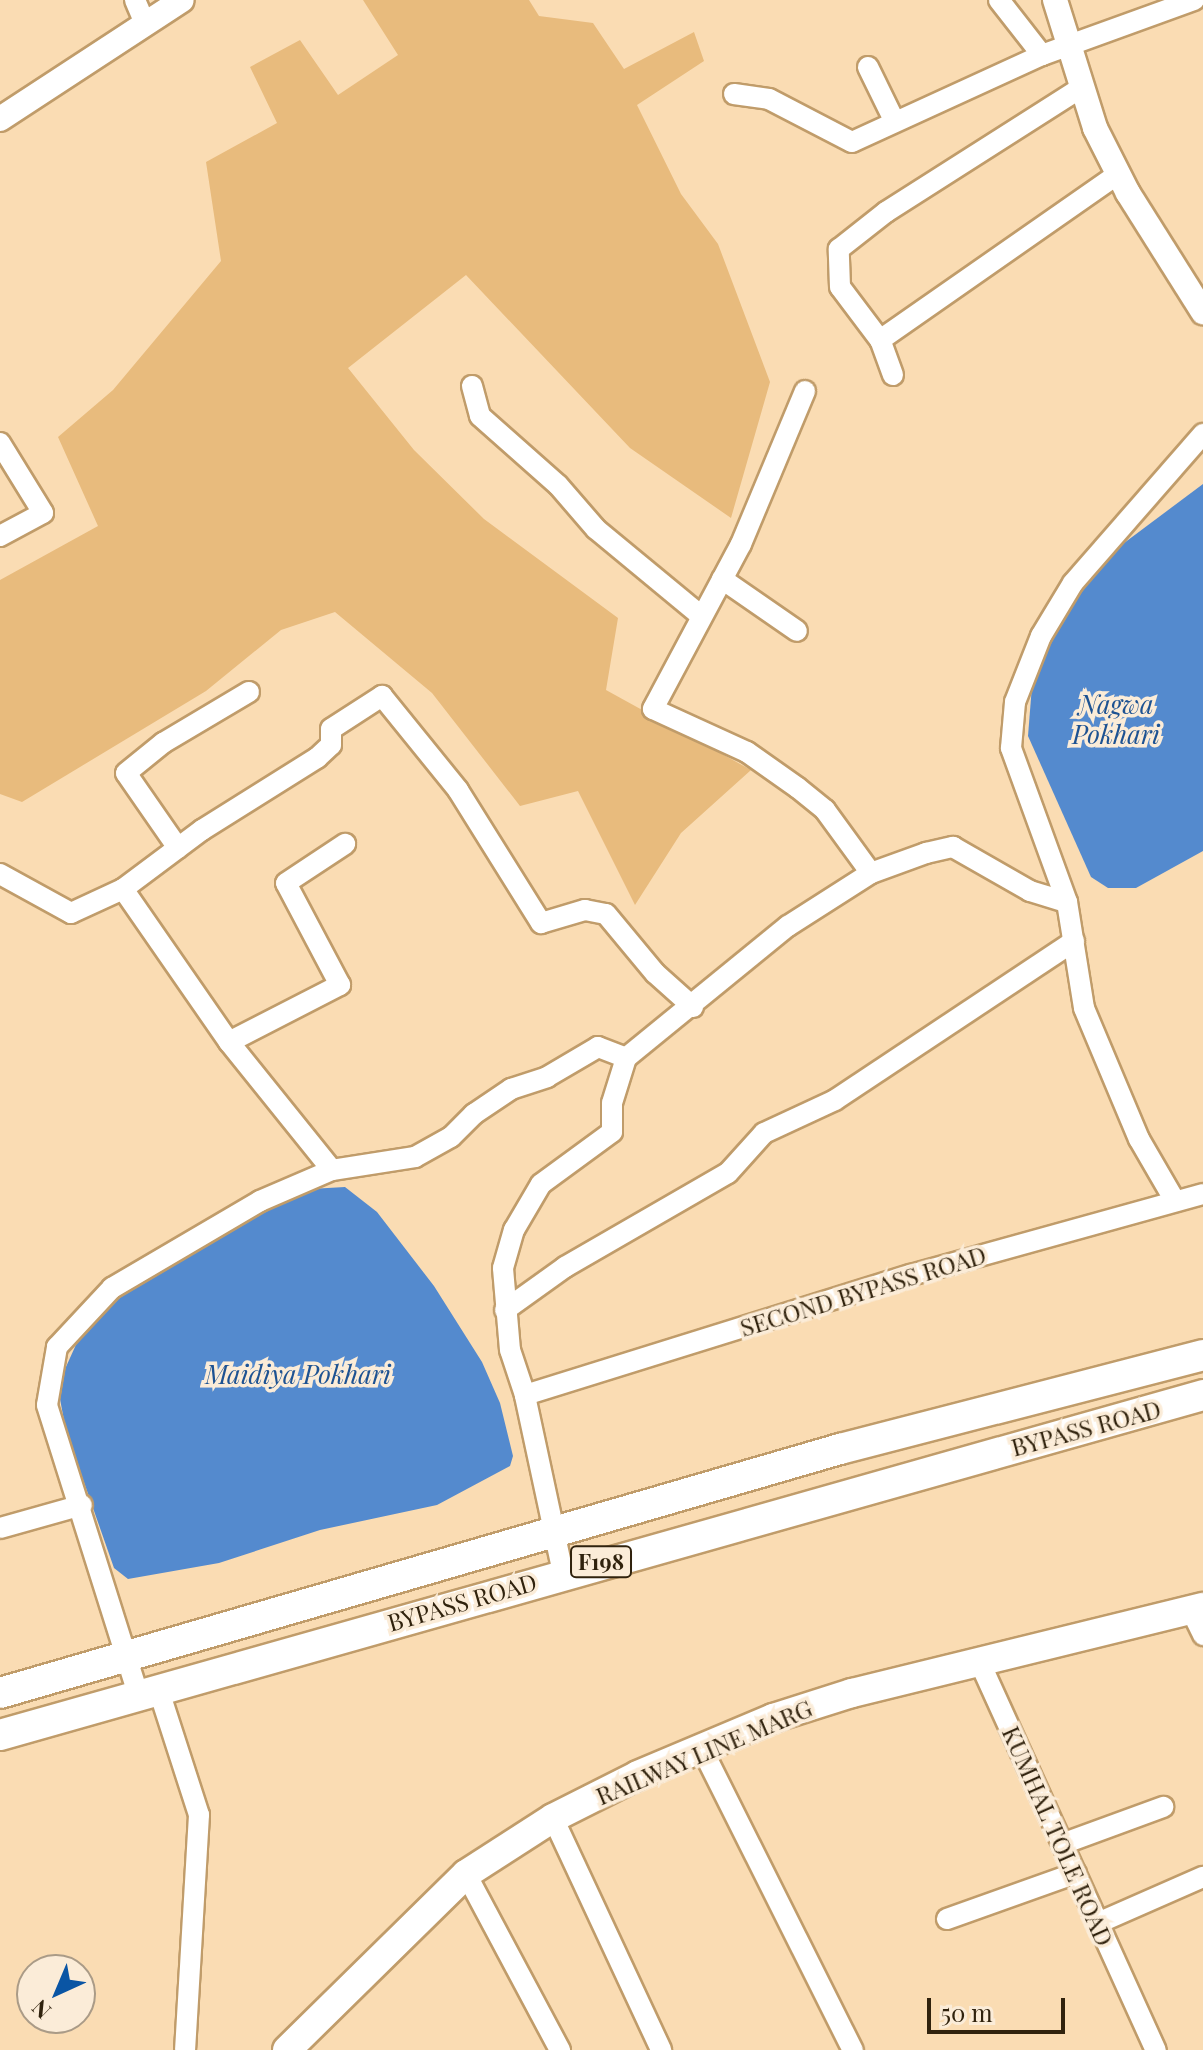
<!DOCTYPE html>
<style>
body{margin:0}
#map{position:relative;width:1203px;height:2050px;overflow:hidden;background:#fadcb3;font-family:"Playfair Display",serif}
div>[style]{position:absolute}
.green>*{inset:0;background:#e8bb7d}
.water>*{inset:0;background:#548ace}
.roads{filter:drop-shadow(2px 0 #c09c6a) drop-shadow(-2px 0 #c09c6a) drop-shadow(0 2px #c09c6a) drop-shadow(0 -2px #c09c6a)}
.minor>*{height:20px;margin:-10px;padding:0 10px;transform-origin:10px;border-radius:10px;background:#fff}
.tertiary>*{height:24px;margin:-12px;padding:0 12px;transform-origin:12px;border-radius:12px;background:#fff}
.secondary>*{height:28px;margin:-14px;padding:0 14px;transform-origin:14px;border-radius:14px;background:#fff}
.primary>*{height:30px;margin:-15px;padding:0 15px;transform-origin:15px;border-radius:15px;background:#fff}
span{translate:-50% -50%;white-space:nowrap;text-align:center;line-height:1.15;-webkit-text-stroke:7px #fbecd8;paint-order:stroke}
.shield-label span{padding:2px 6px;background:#fbecd8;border:2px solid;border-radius:6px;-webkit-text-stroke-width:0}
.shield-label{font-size:22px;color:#30220d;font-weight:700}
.street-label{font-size:24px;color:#30220d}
.water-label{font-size:26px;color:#1d5292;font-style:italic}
.north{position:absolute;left:16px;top:1954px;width:80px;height:80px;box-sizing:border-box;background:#fbecd8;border:2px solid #aa9b87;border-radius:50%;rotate:224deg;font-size:22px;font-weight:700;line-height:32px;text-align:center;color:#30220d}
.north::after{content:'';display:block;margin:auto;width:28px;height:36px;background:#0a55a4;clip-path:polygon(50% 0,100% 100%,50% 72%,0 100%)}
.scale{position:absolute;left:927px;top:1998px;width:138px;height:36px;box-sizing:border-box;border:4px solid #30220d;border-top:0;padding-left:10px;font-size:24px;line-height:28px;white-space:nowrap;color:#30220d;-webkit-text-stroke:6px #fbecd8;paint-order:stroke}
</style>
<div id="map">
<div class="green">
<i style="clip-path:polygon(363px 0,529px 0,539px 16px,593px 23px,624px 69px,694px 32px,704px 61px,637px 105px,681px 194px,718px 244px,770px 382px,731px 518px,630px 448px,466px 275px,348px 368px,414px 450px,484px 519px,618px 618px,606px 690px,751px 770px,681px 833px,635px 905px,578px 791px,520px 806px,432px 693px,335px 612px,281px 630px,206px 691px,22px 802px,0 794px,0 580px,98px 526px,58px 437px,113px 390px,221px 261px,206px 162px,277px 123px,250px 67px,300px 40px,338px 95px,398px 55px)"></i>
</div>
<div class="water">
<i style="clip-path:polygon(1203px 484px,1203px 851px,1136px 888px,1108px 888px,1091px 877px,1028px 736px,1033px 673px,1073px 600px,1108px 555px)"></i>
<i style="clip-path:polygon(345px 1187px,377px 1212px,434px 1286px,482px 1362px,500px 1403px,513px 1456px,510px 1466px,437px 1505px,320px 1530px,219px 1563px,128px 1579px,114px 1568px,66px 1431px,60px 1399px,65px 1369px,79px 1338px,107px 1306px,266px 1204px,310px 1189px)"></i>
</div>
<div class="roads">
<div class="minor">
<i style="left:135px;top:0;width:25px;rotate:67deg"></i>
<i style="left:999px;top:0;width:70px;rotate:52deg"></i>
<i style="left:1042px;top:55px;width:162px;rotate:-19.9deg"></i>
<i style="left:868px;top:67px;width:61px;rotate:63.9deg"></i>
<i style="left:734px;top:94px;width:35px;rotate:8deg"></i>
<i style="left:769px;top:99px;width:93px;rotate:27.4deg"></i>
<i style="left:852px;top:142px;width:209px;rotate:-24.6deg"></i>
<i style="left:880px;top:340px;width:290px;rotate:-34.9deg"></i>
<i style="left:893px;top:375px;width:37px;rotate:-110deg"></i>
<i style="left:880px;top:340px;width:66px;rotate:-127deg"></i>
<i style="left:840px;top:287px;width:38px;rotate:-92deg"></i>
<i style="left:839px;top:249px;width:60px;rotate:-38.2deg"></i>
<i style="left:886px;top:212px;width:232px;rotate:-32.5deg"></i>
<i style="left:472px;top:386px;width:31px;rotate:75deg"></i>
<i style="left:480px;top:416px;width:104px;rotate:41.5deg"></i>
<i style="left:558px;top:485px;width:58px;rotate:49.2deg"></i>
<i style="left:596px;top:529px;width:136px;rotate:39.6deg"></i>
<i style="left:805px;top:391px;width:166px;rotate:112.7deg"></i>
<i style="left:741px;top:544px;width:187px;rotate:118.1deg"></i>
<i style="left:653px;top:709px;width:103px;rotate:24.6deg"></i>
<i style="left:747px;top:752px;width:62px;rotate:35.2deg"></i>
<i style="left:798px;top:788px;width:35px;rotate:39deg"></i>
<i style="left:825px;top:810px;width:78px;rotate:53.9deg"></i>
<i style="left:0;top:443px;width:82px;rotate:58.4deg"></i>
<i style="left:43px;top:513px;width:49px;rotate:151.9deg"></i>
<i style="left:722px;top:579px;width:91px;rotate:34.7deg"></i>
<i style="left:178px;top:848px;width:91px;rotate:-124.7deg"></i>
<i style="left:126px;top:773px;width:48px;rotate:-39deg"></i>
<i style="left:163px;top:743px;width:100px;rotate:-30.7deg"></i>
<i style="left:0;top:874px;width:81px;rotate:28.8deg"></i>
<i style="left:71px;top:913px;width:57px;rotate:-24.8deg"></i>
<i style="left:123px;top:889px;width:186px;rotate:55.3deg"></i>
<i style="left:229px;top:1042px;width:164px;rotate:51.2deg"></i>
<i style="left:123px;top:889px;width:99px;rotate:-36.8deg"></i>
<i style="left:202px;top:830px;width:136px;rotate:-32.1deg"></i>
<i style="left:317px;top:758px;width:19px;rotate:-43deg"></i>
<i style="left:331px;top:745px;width:16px;rotate:-90deg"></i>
<i style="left:331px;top:729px;width:61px;rotate:-32.9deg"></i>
<i style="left:382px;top:696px;width:121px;rotate:51deg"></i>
<i style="left:458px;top:790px;width:157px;rotate:58deg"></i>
<i style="left:541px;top:923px;width:46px;rotate:-16.5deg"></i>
<i style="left:585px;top:910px;width:21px;rotate:11deg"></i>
<i style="left:606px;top:914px;width:77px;rotate:50.3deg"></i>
<i style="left:655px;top:973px;width:51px;rotate:41.8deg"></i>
<i style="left:229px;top:1042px;width:125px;rotate:-27.2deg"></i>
<i style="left:340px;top:985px;width:115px;rotate:-117.9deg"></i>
<i style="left:286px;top:883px;width:71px;rotate:-33.5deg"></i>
<i style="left:1175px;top:1201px;width:72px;rotate:-120.1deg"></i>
<i style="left:1139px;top:1139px;width:142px;rotate:-112.8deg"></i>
<i style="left:1084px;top:1008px;width:107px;rotate:-99.1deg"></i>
<i style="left:1067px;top:902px;width:164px;rotate:-110deg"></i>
<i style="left:1011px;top:748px;width:46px;rotate:-85deg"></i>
<i style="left:1015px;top:702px;width:71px;rotate:-68.5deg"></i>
<i style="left:1041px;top:636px;width:62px;rotate:-58.9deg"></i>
<i style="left:1073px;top:583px;width:198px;rotate:-48.9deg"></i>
<i style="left:505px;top:1310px;width:74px;rotate:-35.6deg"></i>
<i style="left:565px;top:1267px;width:188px;rotate:-30deg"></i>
<i style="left:728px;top:1173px;width:54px;rotate:-48deg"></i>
<i style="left:764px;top:1133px;width:78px;rotate:-24.9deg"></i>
<i style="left:835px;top:1100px;width:287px;rotate:-33.6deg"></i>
<i style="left:525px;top:1395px;width:404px;rotate:-17.3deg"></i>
<i style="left:911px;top:1275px;width:303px;rotate:-15.5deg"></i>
<i style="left:0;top:1528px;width:85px;rotate:-15.7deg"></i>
<i style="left:563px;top:1573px;width:182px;rotate:-102.1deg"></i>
<i style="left:525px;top:1395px;width:47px;rotate:-108.4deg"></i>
<i style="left:510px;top:1350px;width:82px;rotate:-94.9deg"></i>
<i style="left:503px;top:1268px;width:40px;rotate:-74deg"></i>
<i style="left:514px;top:1230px;width:53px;rotate:-59.6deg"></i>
<i style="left:541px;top:1184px;width:88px;rotate:-36.2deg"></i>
<i style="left:612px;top:1132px;width:29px;rotate:-90deg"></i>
<i style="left:612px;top:1103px;width:47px;rotate:-72.7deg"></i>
<i style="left:626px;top:1058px;width:209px;rotate:-39.2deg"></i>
<i style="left:788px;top:926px;width:98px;rotate:-32.6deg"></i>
<i style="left:871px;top:873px;width:59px;rotate:-20deg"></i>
<i style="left:926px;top:853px;width:28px;rotate:-13deg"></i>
<i style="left:953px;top:847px;width:89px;rotate:29.7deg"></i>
<i style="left:1030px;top:891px;width:39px;rotate:17deg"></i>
<i style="left:1191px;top:1610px;width:28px;rotate:64deg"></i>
<i style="left:981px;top:1665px;width:423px;rotate:65.6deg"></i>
<i style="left:159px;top:1691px;width:130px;rotate:72.1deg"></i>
<i style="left:199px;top:1815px;width:235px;rotate:93.4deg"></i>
<i style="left:139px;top:1697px;width:306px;rotate:-107.5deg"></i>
<i style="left:47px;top:1405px;width:59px;rotate:-80.2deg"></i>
<i style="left:57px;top:1347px;width:81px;rotate:-47deg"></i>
<i style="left:112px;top:1288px;width:172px;rotate:-30.4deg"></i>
<i style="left:260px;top:1201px;width:78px;rotate:-23.3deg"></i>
<i style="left:332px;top:1170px;width:84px;rotate:-8.9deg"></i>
<i style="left:415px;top:1157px;width:41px;rotate:-29.1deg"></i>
<i style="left:451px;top:1137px;width:33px;rotate:-45deg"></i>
<i style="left:474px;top:1114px;width:45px;rotate:-34deg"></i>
<i style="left:511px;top:1089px;width:38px;rotate:-18deg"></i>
<i style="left:547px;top:1077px;width:59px;rotate:-30.5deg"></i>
<i style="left:598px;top:1047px;width:30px;rotate:21deg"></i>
<i style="left:702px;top:1749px;width:337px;rotate:63.4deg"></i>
<i style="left:553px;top:1818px;width:256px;rotate:65deg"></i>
<i style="left:1062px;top:1844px;width:108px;rotate:-20.1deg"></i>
<i style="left:466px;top:1874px;width:200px;rotate:61.9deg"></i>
<i style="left:947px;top:1919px;width:137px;rotate:-19.6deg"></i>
<i style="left:1098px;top:1923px;width:115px;rotate:-23.7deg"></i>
</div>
<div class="tertiary">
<i style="left:1055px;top:0;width:134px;rotate:72.6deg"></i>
<i style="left:1095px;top:128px;width:73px;rotate:63.1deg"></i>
<i style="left:1128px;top:193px;width:141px;rotate:57.8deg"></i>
<i style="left:0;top:119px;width:217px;rotate:-33.2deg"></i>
</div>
<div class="secondary">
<i style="left:287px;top:2050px;width:251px;rotate:-44.5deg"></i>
<i style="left:466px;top:1874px;width:103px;rotate:-32.8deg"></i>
<i style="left:553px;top:1818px;width:95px;rotate:-26.8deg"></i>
<i style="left:638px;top:1775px;width:147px;rotate:-22.9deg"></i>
<i style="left:773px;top:1718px;width:83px;rotate:-17.6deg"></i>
<i style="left:852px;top:1693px;width:361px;rotate:-13.8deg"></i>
</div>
<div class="primary">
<i style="left:0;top:1693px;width:875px;rotate:-16.2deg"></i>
<i style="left:840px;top:1449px;width:375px;rotate:-14.5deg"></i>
<i style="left:0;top:1735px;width:1250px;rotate:-15.78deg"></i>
</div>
</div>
<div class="shield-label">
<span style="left:601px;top:1562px">F198</span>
</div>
<div class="street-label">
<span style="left:863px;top:1291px;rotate:-17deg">SECOND BYPASS ROAD</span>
<span style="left:1086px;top:1428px;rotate:-15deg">BYPASS ROAD</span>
<span style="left:462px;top:1602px;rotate:-16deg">BYPASS ROAD</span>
<span style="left:704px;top:1752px;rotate:-23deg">RAILWAY LINE MARG</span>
<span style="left:1058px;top:1836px;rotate:66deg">KUMHAL TOLE ROAD</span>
</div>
<div class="water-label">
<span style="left:1116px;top:719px">Nagwa<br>Pokhari</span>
<span style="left:298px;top:1374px">Maidiya Pokhari</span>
</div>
<div class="north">N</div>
<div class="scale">50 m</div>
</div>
